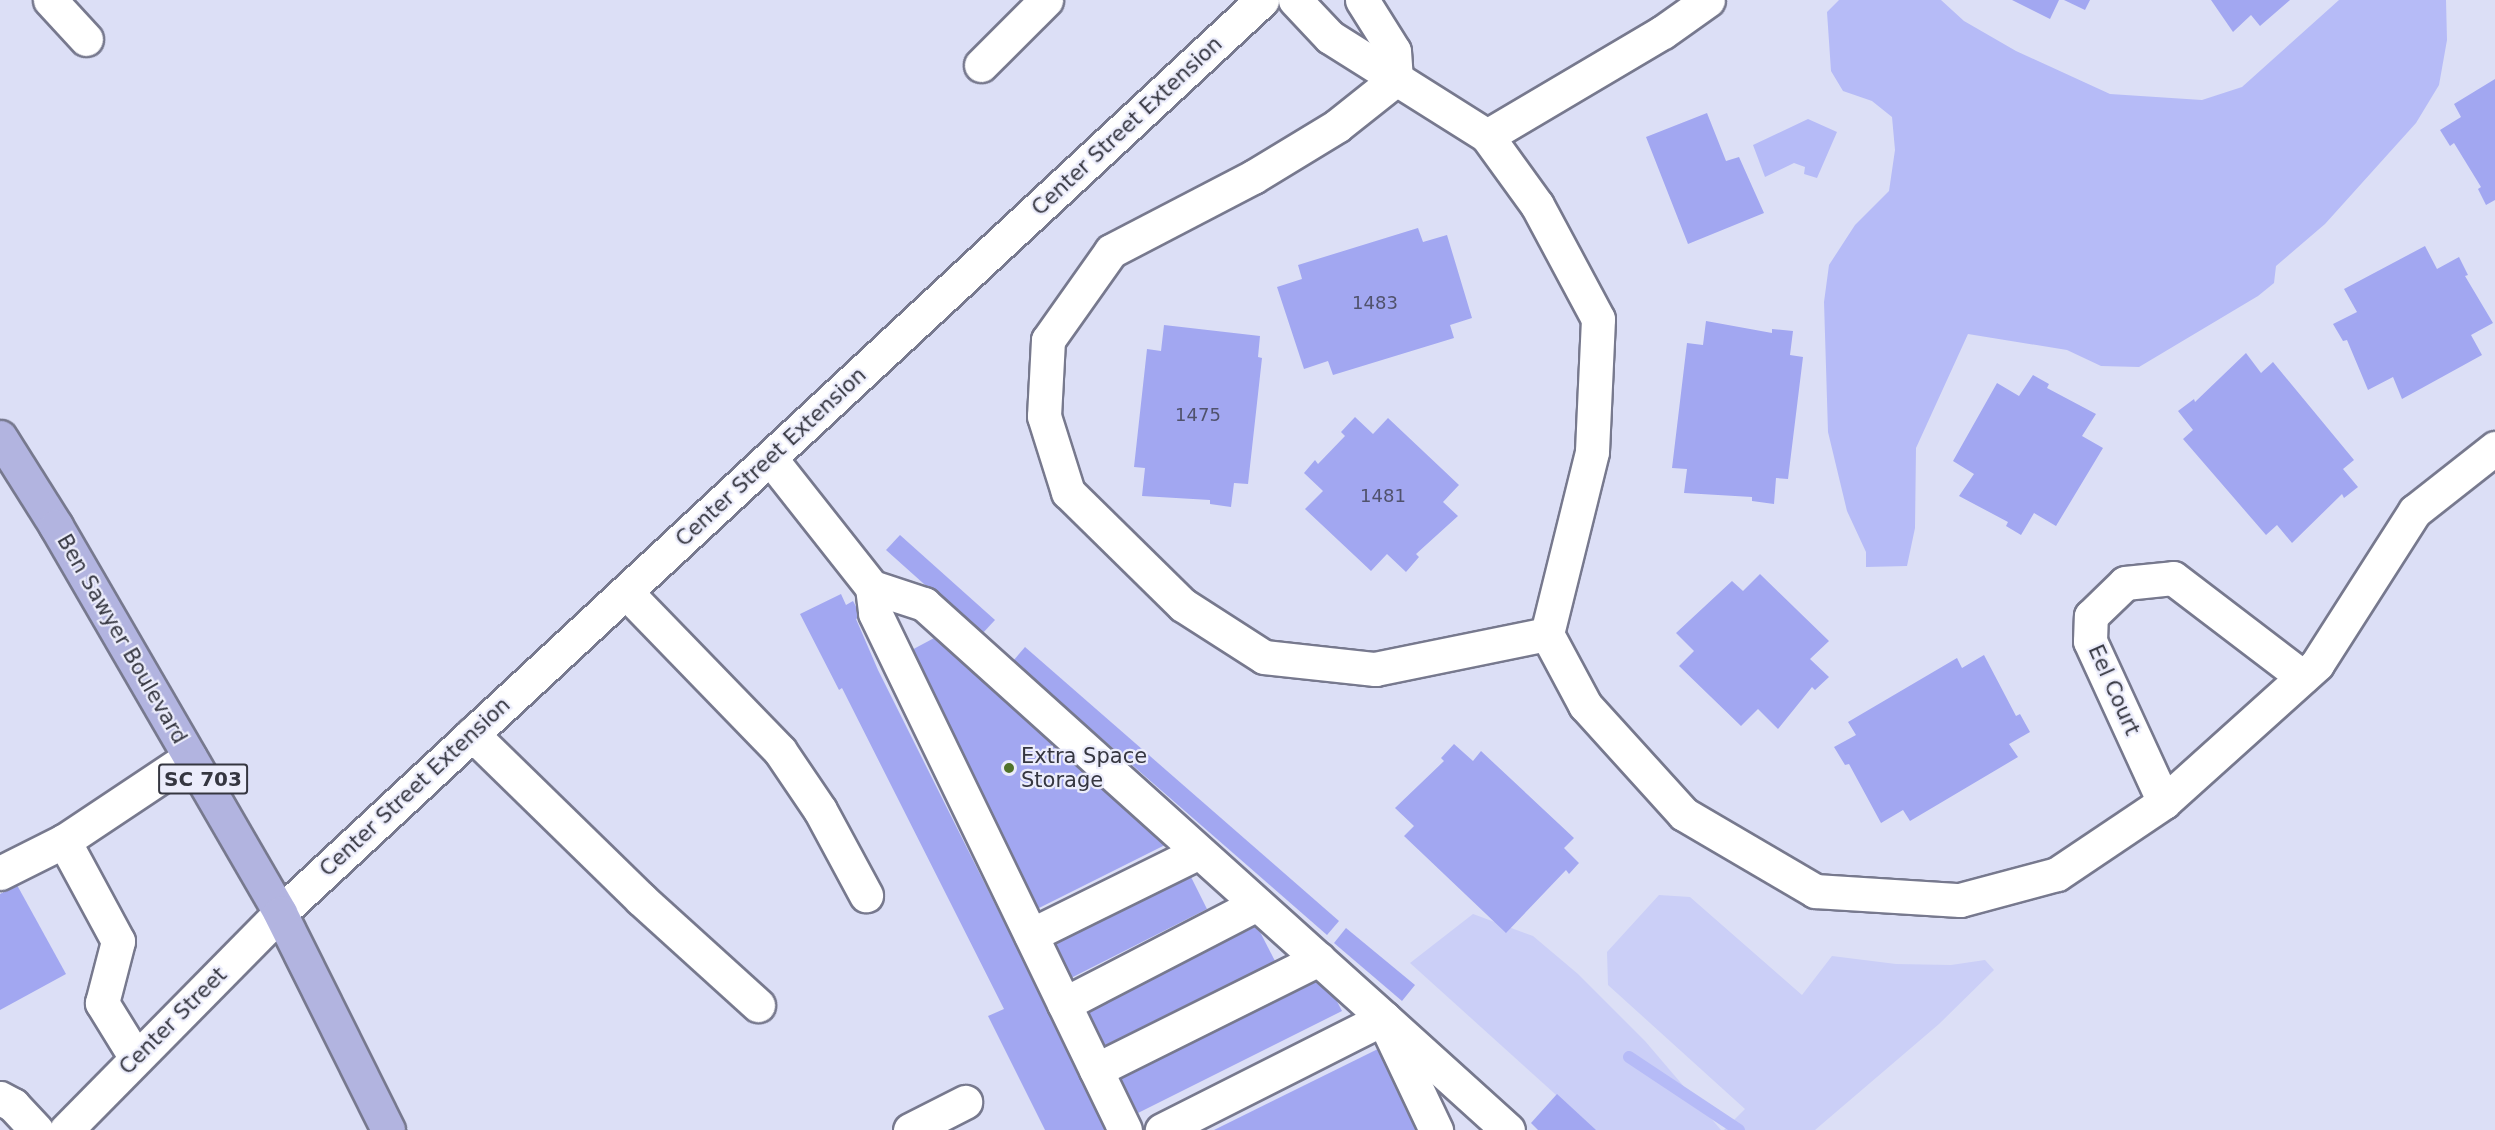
<!DOCTYPE html>
<style>
body{margin:0}
#map{position:relative;width:2495px;height:1130px;overflow:hidden;background:#dcdff6;font-family:"DejaVu Sans",sans-serif}
div>[style]{position:absolute}
.green>*{inset:0;background:#cbcff7}
.water>*{inset:0;background:#b6bbf7}
.stream>*{height:12px;margin:-6px;padding:0 6px;transform-origin:6px;border-radius:6px;background:#b6bbf7}
.building>*{inset:0;background:#a2a7f1}
.roads{filter:drop-shadow(2px 0 #77798e) drop-shadow(-2px 0 #77798e) drop-shadow(0 2px #77798e) drop-shadow(0 -2px #77798e)}
.minor>*{height:33px;margin:-16.5px;padding:0 16.5px;transform-origin:16.5px;border-radius:16.5px;background:#fff}
.major>*{height:33px;margin:-16.5px;padding:0 16.5px;transform-origin:16.5px;border-radius:16.5px;background:#b2b4e0}
.dots>*{width:16px;height:16px;translate:-50% -50%;box-sizing:border-box;border:3px solid #ebecfb;border-radius:50%}
span{translate:-50% -50%;white-space:nowrap;text-align:center;line-height:1.15;-webkit-text-stroke:4.5px #ebecfb;paint-order:stroke}
.number-label{font-size:18px;color:#50526c}
.number-label span{-webkit-text-stroke-width:0}
.shield-label span{padding:2px 4px;background:#ebecfb;border:2px solid;border-radius:4px;-webkit-text-stroke-width:0}
.shield-label{font-size:20px;color:#353640;font-weight:700}
.street-label{font-size:21px;color:#353640}
.poi-label{font-size:21px;color:#353640}
.left{translate:0 -50%;text-align:left}
</style>
<div id="map">
<div class="green">
<i style="clip-path:polygon(1659px 895px,1690px 897px,1802px 995px,1832px 956px,1896px 964px,1951px 965px,1985px 960px,1994px 970px,1939px 1024px,1815px 1130px,1724px 1130px,1745px 1109px,1608px 985px,1607px 952px)"></i>
<i style="clip-path:polygon(1473px 914px,1533px 936px,1578px 974px,1645px 1041px,1721px 1130px,1595px 1130px,1410px 963px)"></i>
</div>
<div class="water">
<i style="clip-path:polygon(1839px 0,1941px 0,1964px 21px,2016px 51px,2110px 94px,2202px 100px,2242px 87px,2339px 0,2446px 0,2447px 40px,2439px 85px,2416px 123px,2325px 224px,2276px 266px,2274px 283px,2258px 296px,2139px 367px,2101px 366px,2067px 350px,1968px 334px,1916px 448px,1915px 528px,1907px 566px,1866px 567px,1866px 552px,1847px 511px,1828px 432px,1824px 302px,1829px 265px,1855px 225px,1889px 191px,1895px 150px,1892px 117px,1872px 101px,1843px 91px,1831px 71px,1827px 12px)"></i>
<i style="clip-path:polygon(1808px 119px,1837px 132px,1817px 178px,1804px 174px,1805px 167px,1794px 163px,1765px 177px,1753px 145px)"></i>
</div>
<div class="stream">
<i style="left:1629px;top:1057px;width:132px;rotate:33.6deg"></i>
</div>
<div class="building">
<i style="clip-path:polygon(2012px 0,2059px 0,2050px 19px)"></i>
<i style="clip-path:polygon(2064px 0,2090px 0,2085px 10px)"></i>
<i style="clip-path:polygon(2211px 0,2290px 0,2260px 26px,2251px 15px,2233px 32px)"></i>
<i style="clip-path:polygon(2495px 79px,2495px 200px,2486px 205px,2478px 189px,2481px 187px,2454px 143px,2450px 146px,2440px 130px,2461px 117px,2454px 104px)"></i>
<i style="clip-path:polygon(1707px 113px,1726px 161px,1739px 157px,1764px 213px,1688px 244px,1646px 137px)"></i>
<i style="clip-path:polygon(1418px 228px,1423px 242px,1447px 235px,1472px 318px,1450px 325px,1454px 338px,1333px 375px,1328px 361px,1304px 369px,1277px 287px,1302px 279px,1298px 265px)"></i>
<i style="clip-path:polygon(2425px 246px,2437px 269px,2459px 257px,2468px 275px,2465px 276px,2493px 323px,2471px 335px,2482px 355px,2402px 399px,2393px 377px,2368px 390px,2347px 340px,2343px 341px,2333px 324px,2357px 312px,2344px 289px)"></i>
<i style="clip-path:polygon(1706px 321px,1772px 333px,1772px 329px,1793px 331px,1790px 355px,1803px 357px,1788px 479px,1776px 478px,1774px 504px,1752px 501px,1752px 497px,1684px 493px,1687px 469px,1672px 468px,1687px 343px,1703px 345px)"></i>
<i style="clip-path:polygon(1164px 325px,1260px 336px,1258px 357px,1262px 358px,1248px 484px,1234px 483px,1231px 507px,1210px 504px,1210px 500px,1142px 496px,1145px 468px,1134px 467px,1147px 349px,1161px 351px)"></i>
<i style="clip-path:polygon(2246px 353px,2261px 373px,2273px 362px,2354px 460px,2343px 469px,2358px 487px,2344px 498px,2342px 494px,2292px 543px,2277px 525px,2266px 535px,2183px 439px,2193px 430px,2178px 411px,2194px 399px,2195px 402px)"></i>
<i style="clip-path:polygon(2033px 375px,2049px 384px,2047px 388px,2096px 414px,2082px 436px,2103px 448px,2056px 526px,2034px 513px,2021px 535px,2006px 526px,2008px 522px,1959px 496px,1974px 474px,1953px 461px,1997px 383px,2019px 396px)"></i>
<i style="clip-path:polygon(1355px 417px,1373px 434px,1388px 418px,1459px 485px,1443px 502px,1458px 516px,1416px 554px,1419px 557px,1406px 572px,1387px 554px,1371px 571px,1305px 509px,1323px 491px,1304px 473px,1315px 460px,1318px 464px,1345px 436px,1341px 432px)"></i>
<i style="clip-path:polygon(900px 535px,995px 620px,981px 635px,886px 550px)"></i>
<i style="clip-path:polygon(1760px 574px,1829px 641px,1810px 659px,1829px 677px,1815px 690px,1812px 687px,1778px 729px,1758px 709px,1741px 726px,1679px 666px,1694px 651px,1676px 633px,1732px 581px,1743px 591px)"></i>
<i style="clip-path:polygon(841px 594px,846px 605px,853px 601px,861px 616px,856px 619px,878px 670px,1108px 1130px,1045px 1130px,988px 1016px,1004px 1009px,842px 688px,839px 690px,800px 614px)"></i>
<i style="clip-path:polygon(936px 637px,1171px 842px,1037px 909px,908px 652px)"></i>
<i style="clip-path:polygon(1025px 647px,1339px 921px,1327px 935px,1013px 661px)"></i>
<i style="clip-path:polygon(1984px 655px,2016px 716px,2020px 714px,2030px 732px,2009px 744px,2018px 757px,1910px 821px,1903px 810px,1881px 823px,1849px 764px,1845px 765px,1834px 747px,1856px 735px,1848px 722px,1957px 658px,1962px 668px)"></i>
<i style="clip-path:polygon(1454px 744px,1473px 761px,1481px 751px,1574px 838px,1564px 848px,1579px 863px,1569px 874px,1566px 870px,1506px 933px,1404px 836px,1414px 826px,1395px 808px,1444px 761px,1441px 758px)"></i>
<i style="clip-path:polygon(1190px 875px,1207px 909px,1071px 978px,1053px 942px)"></i>
<i style="clip-path:polygon(17px 885px,66px 974px,0 1010px,0 894px)"></i>
<i style="clip-path:polygon(1257px 926px,1275px 961px,1104px 1046px,1087px 1011px)"></i>
<i style="clip-path:polygon(1346px 928px,1415px 985px,1402px 1001px,1334px 943px)"></i>
<i style="clip-path:polygon(1324px 976px,1342px 1011px,1138px 1113px,1120px 1077px)"></i>
<i style="clip-path:polygon(1386px 1045px,1428px 1130px,1214px 1130px)"></i>
<i style="clip-path:polygon(1557px 1094px,1596px 1130px,1538px 1130px,1531px 1123px)"></i>
</div>
<div class="roads">
<div class="minor">
<i style="left:50px;top:0;width:53px;rotate:47.3deg"></i>
<i style="left:1295px;top:0;width:51px;rotate:46.6deg"></i>
<i style="left:1330px;top:37px;width:186px;rotate:32.2deg"></i>
<i style="left:1487px;top:136px;width:85px;rotate:54.1deg"></i>
<i style="left:1537px;top:205px;width:129px;rotate:61.8deg"></i>
<i style="left:1598px;top:319px;width:133px;rotate:92.6deg"></i>
<i style="left:1592px;top:452px;width:187px;rotate:103.9deg"></i>
<i style="left:1362px;top:0;width:60px;rotate:57.9deg"></i>
<i style="left:1394px;top:51px;width:28px;rotate:86deg"></i>
<i style="left:981px;top:65px;width:92px;rotate:-45deg"></i>
<i style="left:1396px;top:79px;width:75px;rotate:141.5deg"></i>
<i style="left:1337px;top:126px;width:98px;rotate:148.7deg"></i>
<i style="left:1253px;top:177px;width:160px;rotate:152.5deg"></i>
<i style="left:1111px;top:251px;width:109px;rotate:125.3deg"></i>
<i style="left:1048px;top:340px;width:76px;rotate:93deg"></i>
<i style="left:1044px;top:416px;width:80px;rotate:72.5deg"></i>
<i style="left:1068px;top:492px;width:161px;rotate:44.5deg"></i>
<i style="left:1183px;top:605px;width:96px;rotate:32.7deg"></i>
<i style="left:1264px;top:657px;width:112px;rotate:6.2deg"></i>
<i style="left:1375px;top:669px;width:176px;rotate:-11.5deg"></i>
<i style="left:1547px;top:634px;width:81px;rotate:61.8deg"></i>
<i style="left:1585px;top:705px;width:147px;rotate:47.8deg"></i>
<i style="left:1684px;top:814px;width:152px;rotate:30.4deg"></i>
<i style="left:1815px;top:891px;width:145px;rotate:3.6deg"></i>
<i style="left:1960px;top:900px;width:100px;rotate:-15deg"></i>
<i style="left:2057px;top:874px;width:129px;rotate:-33.9deg"></i>
<i style="left:2164px;top:802px;width:206px;rotate:-42deg"></i>
<i style="left:2317px;top:664px;width:182px;rotate:-57.4deg"></i>
<i style="left:2415px;top:511px;width:102px;rotate:-38.2deg"></i>
<i style="left:1487px;top:136px;width:204px;rotate:-30.6deg"></i>
<i style="left:1663px;top:32px;width:55px;rotate:-35.4deg"></i>
<i style="left:770px;top:458px;width:164px;rotate:51.7deg"></i>
<i style="left:872px;top:587px;width:26px;rotate:83deg"></i>
<i style="left:875px;top:613px;width:574px;rotate:64.19deg"></i>
<i style="left:872px;top:587px;width:55px;rotate:18.1deg"></i>
<i style="left:924px;top:604px;width:619px;rotate:41.99deg"></i>
<i style="left:1384px;top:1018px;width:249px;rotate:153.2deg"></i>
<i style="left:626px;top:592px;width:221px;rotate:45.9deg"></i>
<i style="left:780px;top:751px;width:71px;rotate:55.9deg"></i>
<i style="left:820px;top:810px;width:97px;rotate:61.6deg"></i>
<i style="left:472px;top:734px;width:236px;rotate:44.3deg"></i>
<i style="left:641px;top:899px;width:158px;rotate:42.2deg"></i>
<i style="left:2164px;top:802px;width:177px;rotate:-114.7deg"></i>
<i style="left:2090px;top:641px;width:25px;rotate:-88deg"></i>
<i style="left:2091px;top:616px;width:47px;rotate:-44.1deg"></i>
<i style="left:2125px;top:583px;width:48px;rotate:-5.9deg"></i>
<i style="left:2173px;top:578px;width:163px;rotate:37.3deg"></i>
<i style="left:0;top:873px;width:72px;rotate:-26.6deg"></i>
<i style="left:1031px;top:935px;width:187px;rotate:-26.3deg"></i>
<i style="left:1064px;top:1004px;width:217px;rotate:-27.4deg"></i>
<i style="left:1384px;top:1018px;width:167px;rotate:42.1deg"></i>
<i style="left:1389px;top:1031px;width:110px;rotate:64.6deg"></i>
<i style="left:136px;top:1058px;width:65px;rotate:-121.7deg"></i>
<i style="left:102px;top:1003px;width:64px;rotate:-75.5deg"></i>
<i style="left:118px;top:941px;width:114px;rotate:-118.4deg"></i>
<i style="left:64px;top:841px;width:151px;rotate:-33.7deg"></i>
<i style="left:1096px;top:1070px;width:249px;rotate:-26.5deg"></i>
<i style="left:0;top:1098px;width:15px;rotate:28deg"></i>
<i style="left:13px;top:1105px;width:34px;rotate:47deg"></i>
<i style="left:66px;top:1130px;width:305px;rotate:-45.4deg"></i>
<i style="left:280px;top:913px;width:1341px;rotate:-42.91deg"></i>
<i style="left:910px;top:1130px;width:62px;rotate:-27deg"></i>
</div>
<div class="major">
<i style="left:0;top:437px;width:105px;rotate:57.8deg"></i>
<i style="left:56px;top:526px;width:447px;rotate:59.9deg"></i>
<i style="left:280px;top:913px;width:242px;rotate:63.5deg"></i>
</div>
</div>
<div class="dots">
<i style="left:1009px;top:768px;background:#51732b"></i>
</div>
<div class="number-label">
<span style="left:1375px;top:303px">1483</span>
<span style="left:1198px;top:415px">1475</span>
<span style="left:1383px;top:496px">1481</span>
</div>
<div class="shield-label">
<span style="left:203px;top:779px">SC 703</span>
</div>
<div class="street-label">
<span style="left:1127px;top:126px;rotate:-43deg">Center Street Extension</span>
<span style="left:771px;top:457px;rotate:-43deg">Center Street Extension</span>
<span style="left:122px;top:639px;rotate:60deg">Ben Sawyer Boulevard</span>
<span style="left:2114px;top:690px;rotate:66deg">Eel Court</span>
<span style="left:415px;top:787px;rotate:-43deg">Center Street Extension</span>
<span style="left:173px;top:1021px;rotate:-45deg">Center Street</span>
</div>
<div class="poi-label">
<span class="left" style="left:1021px;top:768px">Extra Space<br>Storage</span>
</div>
</div>
